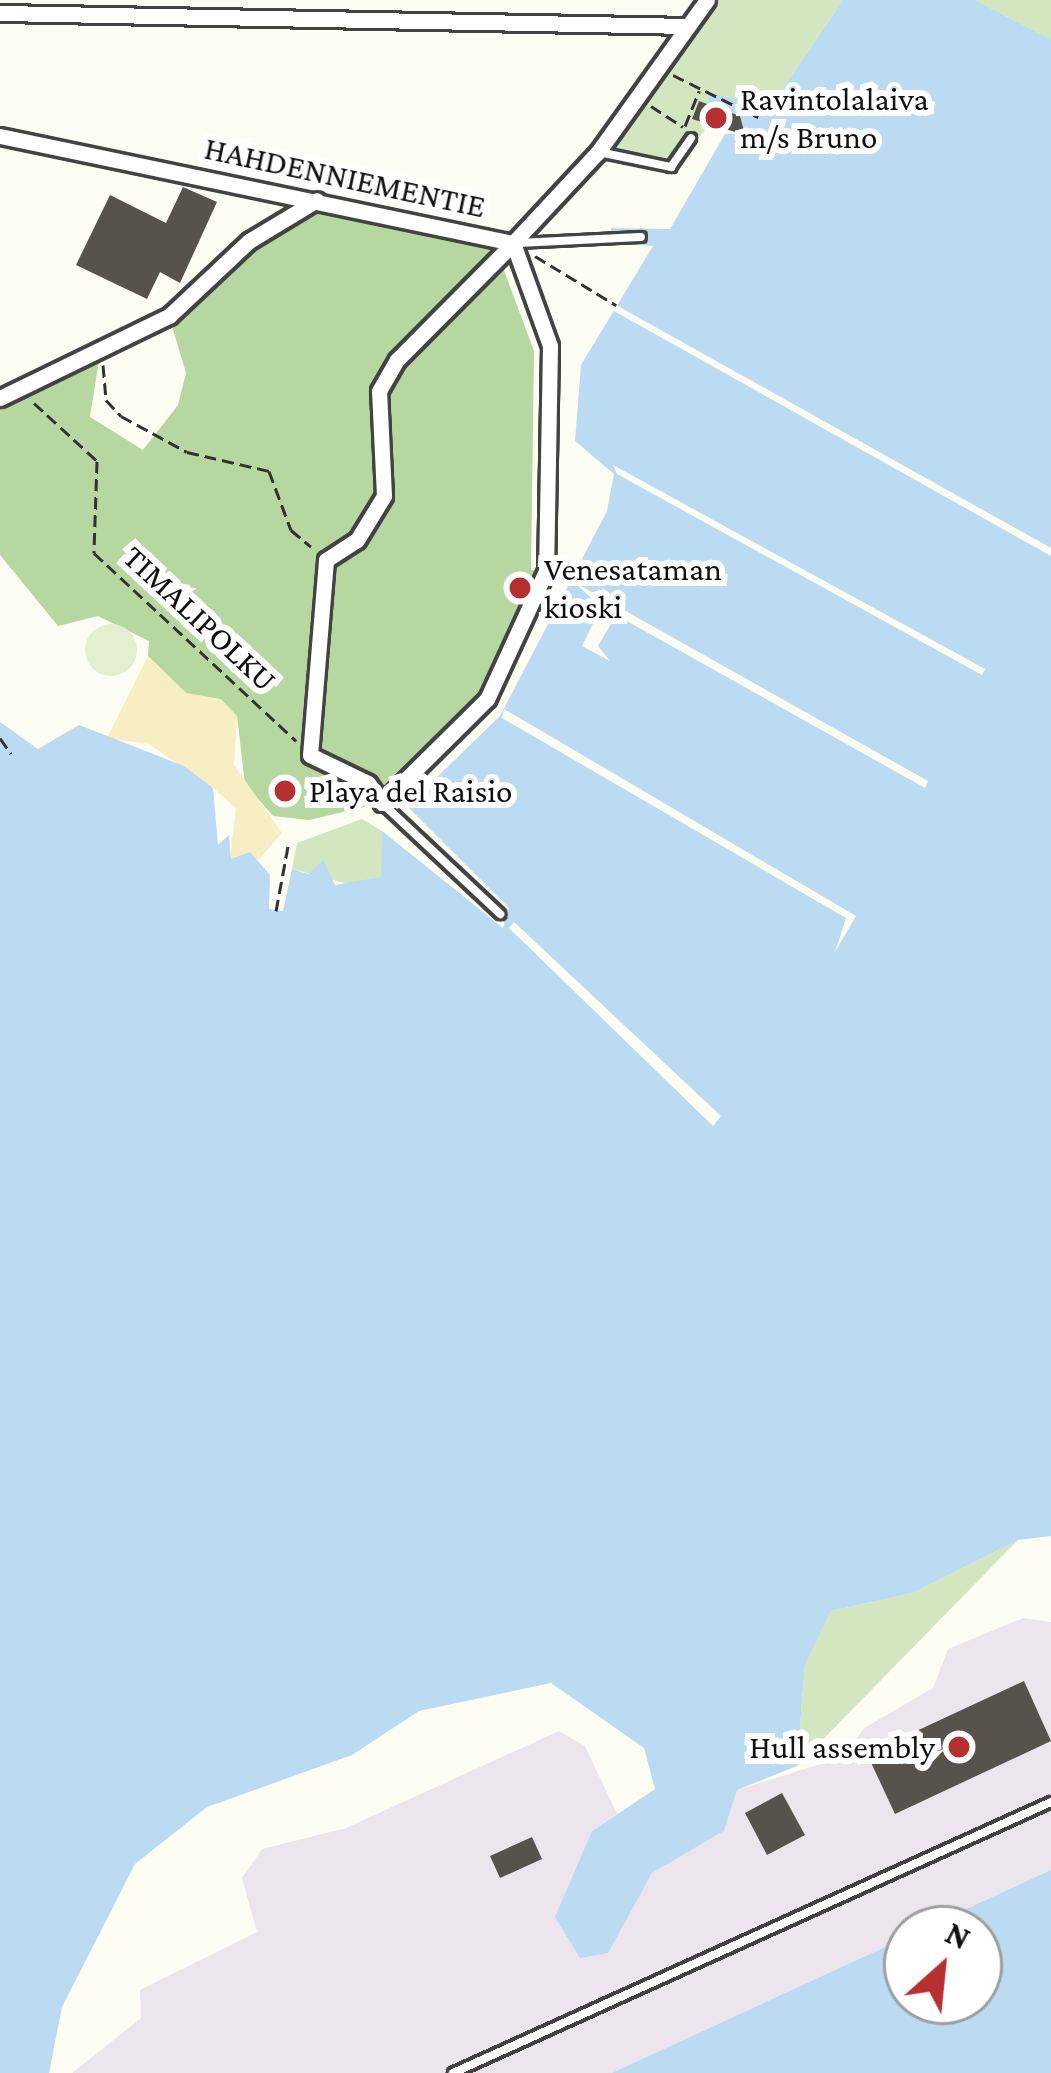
<!DOCTYPE html>
<style>
body{margin:0}
#map{position:relative;width:1051px;height:2073px;overflow:hidden;background:#fefdf4;font-family:"Crimson Pro",serif}
div>[style]{position:absolute}
.industrial>*{inset:0;background:#ede5ed}
.green>*{inset:0;background:#d2e7bf}
.forest>*{inset:0;background:#b6d79f}
.sand>*{inset:0;background:#f7eec3}
.pitch>*{inset:0;background:#e3efd0}
.round{border-radius:50%}
.water>*{inset:0;background:#bbdbf2}
.pier>*{inset:0;background:#fefdf4}
.building>*{inset:0;background:#58524d}
.path>*{height:3px;margin-top:-1.5px;transform-origin:0;background:repeating-linear-gradient(90deg,#323232 0 12px,transparent 0 18px)}
.roads{filter:drop-shadow(3px 0 #434343) drop-shadow(-3px 0 #434343) drop-shadow(0 3px #434343) drop-shadow(0 -3px #434343)}
.lane>*{height:8px;margin:-4px;padding:0 4px;transform-origin:4px;border-radius:4px;background:#fff}
.street>*{height:15px;margin:-7.5px;padding:0 7.5px;transform-origin:7.5px;border-radius:7.5px;background:#fff}
.dots>*{width:33px;height:33px;translate:-50% -50%;box-sizing:border-box;border:6px solid #fff;border-radius:50%}
span{translate:-50% -50%;white-space:nowrap;text-align:center;line-height:1.15;-webkit-text-stroke:12px #fff;paint-order:stroke}
.poi-label{font-size:33px;color:#101010}
.left{translate:0 -50%;text-align:left}
.right{translate:-100% -50%;text-align:right}
.street-label{font-size:33px;color:#101010}
.north{position:absolute;left:883px;top:1905px;width:120px;height:120px;box-sizing:border-box;background:#fff;border:3px solid #9f9f9f;border-radius:50%;rotate:27deg;font-size:33px;font-weight:700;line-height:48px;text-align:center;color:#101010}
.north::after{content:'';display:block;margin:auto;width:42px;height:54px;background:#b73031;clip-path:polygon(50% 0,100% 100%,50% 72%,0 100%)}
</style>
<div id="map">
<div class="industrial">
<i style="clip-path:polygon(evenodd,1023px 1618px,1051px 1622px,1051px 2073px,72px 2073px,141px 2018px,140px 1990px,257px 1932px,242px 1878px,262px 1849px,346px 1828px,559px 1731px,585px 1746px,617px 1814px,592px 1831px,607px 1953px,652px 1873px,724px 1831px,737px 1790px,843px 1757px,864px 1728px,933px 1688px,948px 1649px,1023px 1618px,907px 1929px,979px 1929px,979px 2001px,907px 2001px,907px 1929px)"></i>
</div>
<div class="green">
<i style="clip-path:polygon(707px 0,843px 0,771px 106px,711px 95px,704px 112px,717px 118px,671px 167px,598px 152px)"></i>
<i style="clip-path:polygon(975px 0,1051px 0,1051px 40px,1044px 37px)"></i>
<i style="clip-path:polygon(362px 819px,382px 831px,382px 877px,359px 887px,292px 869px,297px 843px)"></i>
<i style="clip-path:polygon(1018px 1540px,797px 1766px,805px 1663px,831px 1611px,913px 1593px)"></i>
</div>
<div class="forest">
<i style="clip-path:polygon(317px 200px,513px 243px,499px 257px,534px 351px,531px 570px,546px 571px,487px 699px,382px 803px,309px 820px,273px 816px,245px 784px,237px 716px,186px 693px,148px 656px,149px 641px,98px 616px,58px 626px,0 555px,0 398px,100px 354px,90px 417px,143px 450px,178px 405px,186px 373px,169px 316px,249px 241px)"></i>
</div>
<div class="sand">
<i style="clip-path:polygon(148px 656px,186px 693px,221px 699px,237px 716px,234px 765px,282px 833px,259px 859px,230px 859px,236px 808px,213px 788px,149px 744px,107px 738px)"></i>
</div>
<div class="pitch">
<i class="round" style="left:85px;top:624px;width:52px;height:52px"></i>
</div>
<div class="water">
<i style="clip-path:polygon(843px 0,975px 0,1051px 40px,1051px 1536px,1018px 1540px,913px 1593px,831px 1611px,805px 1664px,797px 1766px,737px 1790px,724px 1831px,652px 1873px,608px 1953px,580px 1958px,555px 1917px,592px 1831px,655px 1789px,644px 1748px,551px 1683px,419px 1711px,352px 1755px,207px 1807px,135px 1864px,62px 2007px,49px 2073px,0 2073px,0 722px,38px 749px,79px 725px,184px 766px,213px 788px,218px 845px,229px 835px,231px 859px,250px 852px,270px 875px,269px 909px,283px 911px,292px 869px,308px 874px,323px 860px,335px 885px,381px 877px,382px 831px,503px 928px,509px 908px,407px 806px,500px 716px,607px 511px,614px 474px,575px 441px,581px 365px,653px 246px,610px 243px,611px 228px,670px 229px,725px 134px,744px 134px,739px 116px,707px 104px,711px 94px,771px 106px)"></i>
<i style="clip-path:polygon(1051px 1870px,1051px 2073px,612px 2073px,907px 1937px,907px 2001px,979px 2001px,979px 1929px,923px 1929px)"></i>
</div>
<div class="pier">
<i style="clip-path:polygon(616px 305px,1051px 548px,1051px 556px,614px 311px)"></i>
<i style="clip-path:polygon(613px 465px,985px 669px,982px 675px,617px 474px)"></i>
<i style="clip-path:polygon(574px 582px,928px 781px,925px 788px,616px 615px,598px 646px,610px 661px,582px 646px,601px 607px)"></i>
<i style="clip-path:polygon(504px 709px,856px 916px,835px 952px,846px 918px,502px 718px)"></i>
<i style="clip-path:polygon(514px 922px,721px 1116px,713px 1126px,509px 928px)"></i>
</div>
<div class="building">
<i style="clip-path:polygon(699px 101px,740px 116px,745px 135px,692px 119px)"></i>
<i style="clip-path:polygon(183px 187px,217px 202px,180px 283px,160px 272px,147px 299px,76px 265px,110px 195px,166px 223px)"></i>
<i style="clip-path:polygon(1024px 1681px,1051px 1741px,895px 1814px,867px 1754px)"></i>
<i style="clip-path:polygon(782px 1793px,805px 1835px,767px 1855px,745px 1813px)"></i>
<i style="clip-path:polygon(532px 1837px,542px 1859px,500px 1878px,490px 1856px)"></i>
</div>
<div class="path">
<i style="left:673px;top:75px;width:95px;rotate:26.3deg"></i>
<i style="left:651px;top:106px;width:38px;rotate:33deg"></i>
<i style="left:685px;top:126px;width:38px;rotate:-68deg"></i>
<i style="left:535px;top:256px;width:95px;rotate:31.2deg"></i>
<i style="left:103px;top:365px;width:35px;rotate:85deg"></i>
<i style="left:106px;top:400px;width:22px;rotate:47deg"></i>
<i style="left:121px;top:416px;width:75px;rotate:28.6deg"></i>
<i style="left:187px;top:452px;width:84px;rotate:13deg"></i>
<i style="left:269px;top:471px;width:63px;rotate:69.6deg"></i>
<i style="left:291px;top:530px;width:26px;rotate:40deg"></i>
<i style="left:34px;top:403px;width:86px;rotate:42.6deg"></i>
<i style="left:97px;top:461px;width:92px;rotate:91.9deg"></i>
<i style="left:94px;top:553px;width:276px;rotate:42.9deg"></i>
<i style="left:0;top:738px;width:19px;rotate:55deg"></i>
<i style="left:276px;top:911px;width:66px;rotate:-79.5deg"></i>
</div>
<div class="roads">
<div class="lane">
<i style="left:599px;top:152px;width:74px;rotate:11.8deg"></i>
<i style="left:671px;top:167px;width:35px;rotate:-55deg"></i>
<i style="left:517px;top:243px;width:124px;rotate:-2.8deg"></i>
<i style="left:383px;top:804px;width:161px;rotate:43.2deg"></i>
<i style="left:453px;top:2073px;width:657px;rotate:-24.38deg"></i>
</div>
<div class="street">
<i style="left:0;top:13px;width:687px;rotate:1.08deg"></i>
<i style="left:0;top:136px;width:524px;rotate:11.78deg"></i>
<i style="left:513px;top:243px;width:125px;rotate:-47deg"></i>
<i style="left:598px;top:152px;width:187px;rotate:-54.4deg"></i>
<i style="left:513px;top:243px;width:109px;rotate:70.2deg"></i>
<i style="left:550px;top:346px;width:225px;rotate:91deg"></i>
<i style="left:546px;top:571px;width:141px;rotate:114.7deg"></i>
<i style="left:487px;top:699px;width:148px;rotate:135.3deg"></i>
<i style="left:382px;top:803px;width:24px;rotate:-125deg"></i>
<i style="left:368px;top:783px;width:64px;rotate:-154.2deg"></i>
<i style="left:310px;top:755px;width:196px;rotate:-85.3deg"></i>
<i style="left:326px;top:560px;width:37px;rotate:-33deg"></i>
<i style="left:357px;top:540px;width:52px;rotate:-58.5deg"></i>
<i style="left:384px;top:496px;width:105px;rotate:-92.7deg"></i>
<i style="left:379px;top:391px;width:36px;rotate:-60deg"></i>
<i style="left:397px;top:360px;width:165px;rotate:-45.2deg"></i>
<i style="left:0;top:398px;width:188px;rotate:-25.9deg"></i>
<i style="left:169px;top:316px;width:110px;rotate:-43.2deg"></i>
<i style="left:249px;top:241px;width:79px;rotate:-31.1deg"></i>
</div>
</div>
<div class="dots">
<i style="left:716px;top:118px;background:#b73031"></i>
<i style="left:520px;top:588px;background:#b73031"></i>
<i style="left:285px;top:791px;background:#b73031"></i>
<i style="left:959px;top:1747px;background:#b73031"></i>
</div>
<div class="poi-label">
<span class="left" style="left:740px;top:118px">Ravintolalaiva<br>m/s Bruno</span>
<span class="left" style="left:544px;top:588px">Venesataman<br>kioski</span>
<span class="left" style="left:309px;top:791px">Playa del Raisio</span>
<span class="right" style="left:935px;top:1747px">Hull assembly</span>
</div>
<div class="street-label">
<span style="left:345px;top:177px;rotate:12deg">HAHDENNIEMENTIE</span>
<span style="left:200px;top:618px;rotate:43deg">TIMALIPOLKU</span>
</div>
<div class="north">N</div>
</div>
